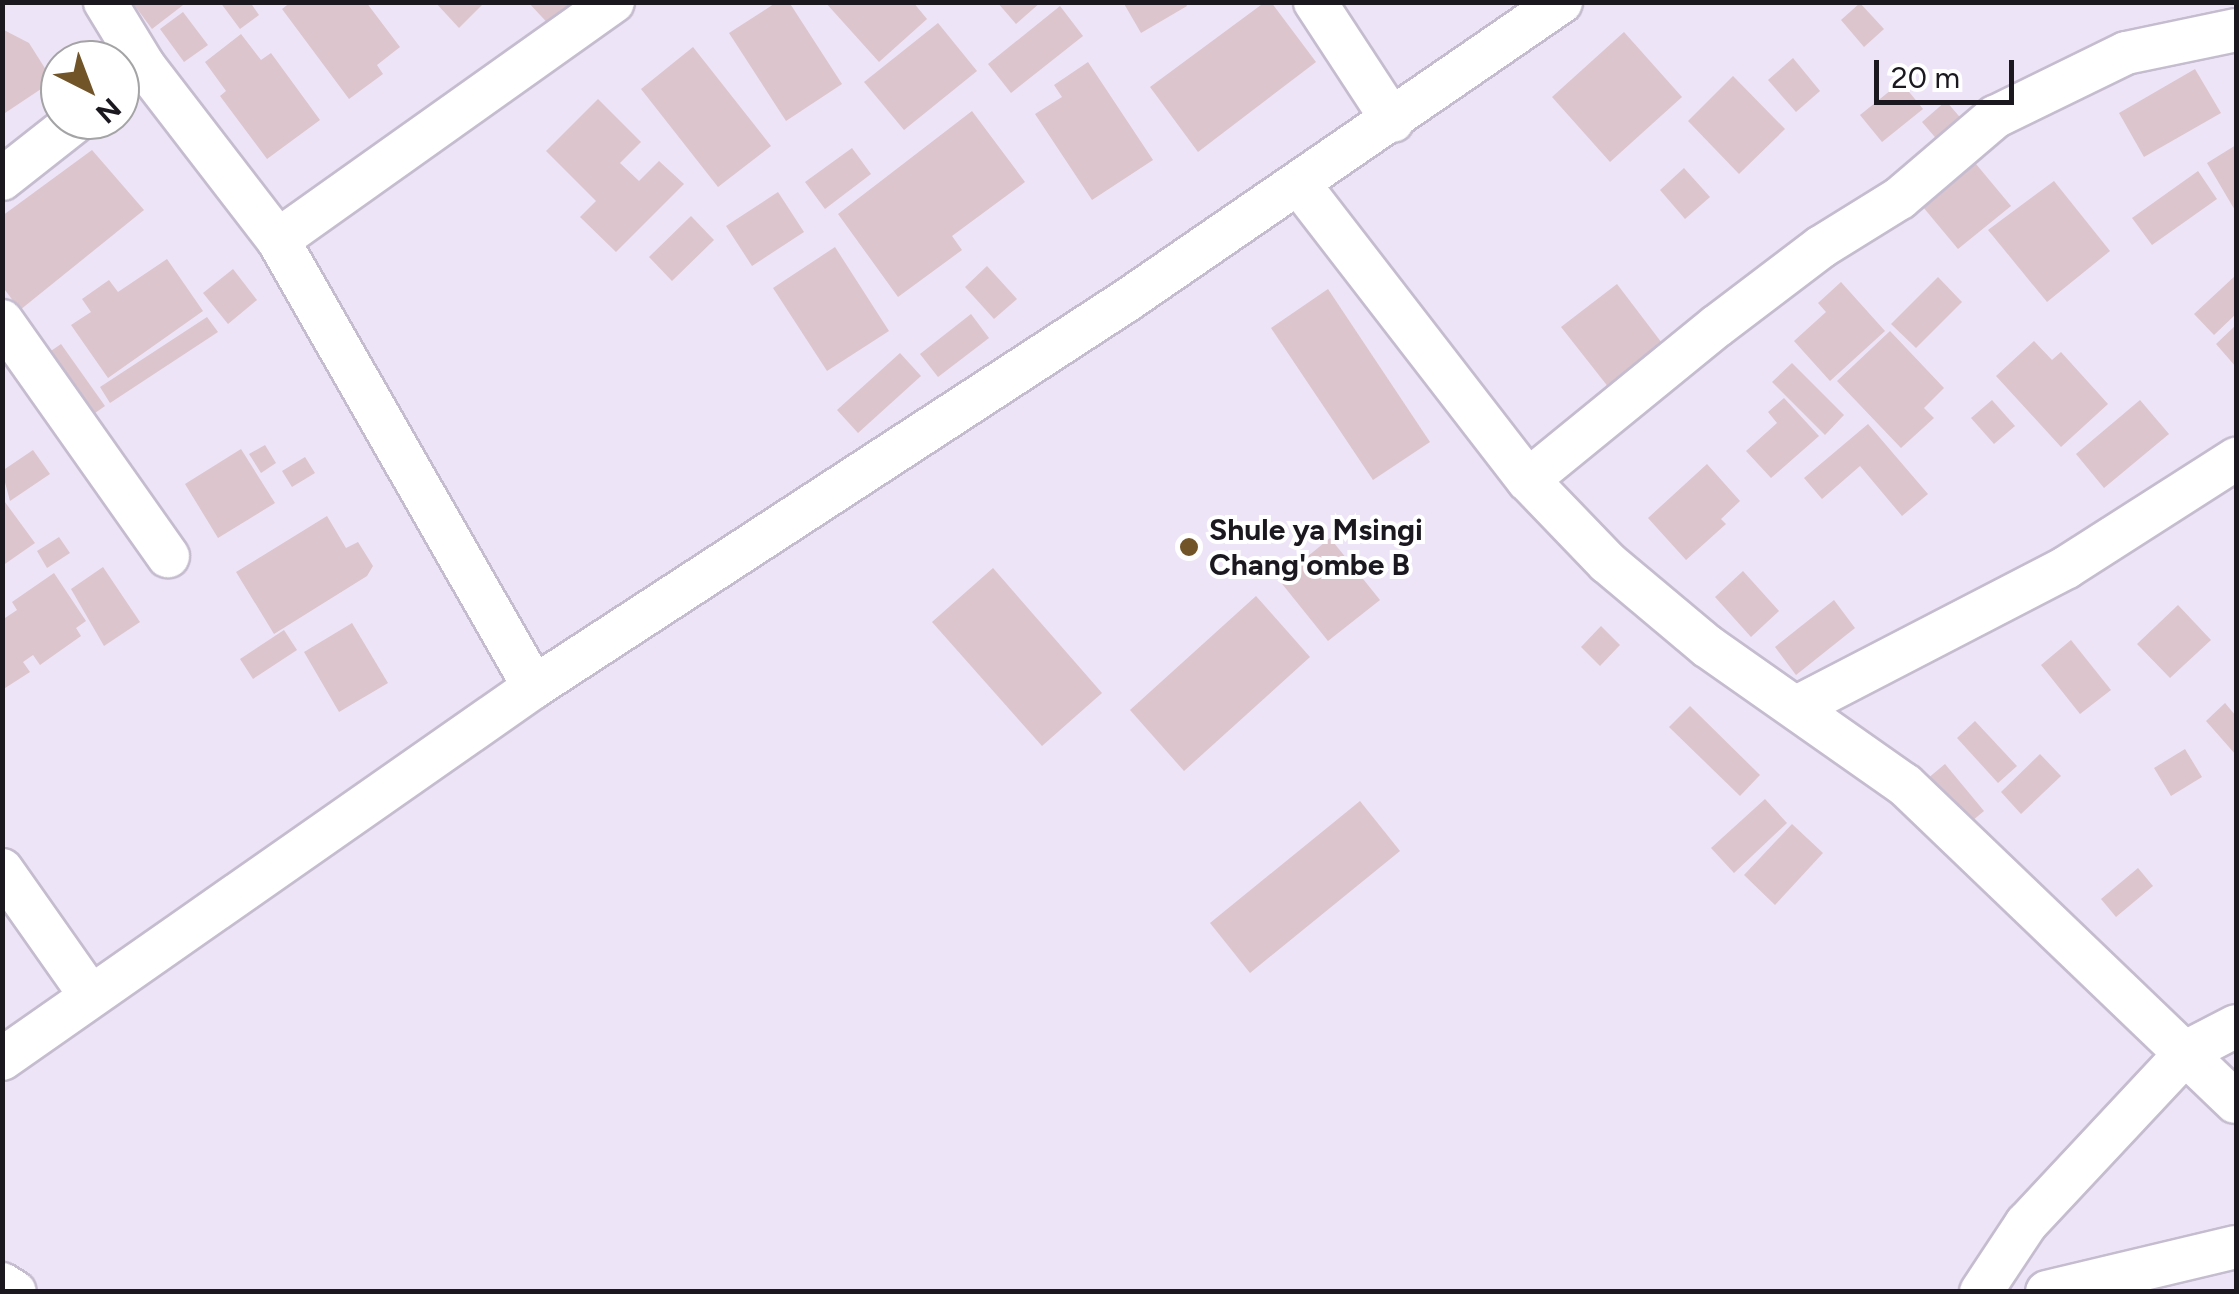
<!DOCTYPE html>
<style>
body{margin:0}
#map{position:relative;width:2239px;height:1294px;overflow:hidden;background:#eee4f7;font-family:Figtree,sans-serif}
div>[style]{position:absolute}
.building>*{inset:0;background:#dcc5cc}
.roads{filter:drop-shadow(2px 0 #c5bccf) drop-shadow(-2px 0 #c5bccf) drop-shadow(0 2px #c5bccf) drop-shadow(0 -2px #c5bccf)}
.minor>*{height:42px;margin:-21px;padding:0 21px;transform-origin:21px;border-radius:21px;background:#fff}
.dots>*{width:28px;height:28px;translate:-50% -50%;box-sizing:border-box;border:5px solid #fff;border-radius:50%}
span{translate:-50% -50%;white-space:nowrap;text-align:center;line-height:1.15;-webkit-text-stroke:8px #fff;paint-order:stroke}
.poi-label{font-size:30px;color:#1c181f;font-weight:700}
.left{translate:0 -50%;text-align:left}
.frame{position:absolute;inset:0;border:5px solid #1c181f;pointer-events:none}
.north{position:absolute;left:40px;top:40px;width:100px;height:100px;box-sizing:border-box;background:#fff;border:2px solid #a4a3a5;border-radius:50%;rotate:138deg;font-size:28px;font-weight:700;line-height:40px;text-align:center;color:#1c181f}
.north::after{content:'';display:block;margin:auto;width:35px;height:45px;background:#725429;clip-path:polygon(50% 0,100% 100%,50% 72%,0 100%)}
.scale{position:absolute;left:1874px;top:60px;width:140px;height:45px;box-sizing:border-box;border:5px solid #1c181f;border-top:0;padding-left:12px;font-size:30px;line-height:35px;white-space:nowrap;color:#1c181f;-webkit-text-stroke:8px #fff;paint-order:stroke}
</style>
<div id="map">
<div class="building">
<i style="clip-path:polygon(132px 2px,187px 2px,152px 29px)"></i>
<i style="clip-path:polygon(220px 2px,250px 2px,259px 15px,240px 29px)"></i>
<i style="clip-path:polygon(291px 2px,366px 2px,400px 47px,377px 65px,383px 74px,349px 99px,282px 9px)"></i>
<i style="clip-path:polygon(435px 2px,485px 2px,459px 28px)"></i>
<i style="clip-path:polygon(528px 2px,584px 2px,554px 30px)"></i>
<i style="clip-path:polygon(777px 2px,789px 2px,842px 84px,786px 121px,729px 33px)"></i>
<i style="clip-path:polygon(825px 2px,913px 2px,927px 19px,879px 62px)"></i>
<i style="clip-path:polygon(997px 2px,1041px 2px,1016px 24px)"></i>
<i style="clip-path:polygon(1123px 2px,1185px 2px,1187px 6px,1141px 33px)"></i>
<i style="clip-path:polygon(1265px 2px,1271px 2px,1316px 62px,1198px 152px,1150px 87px)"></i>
<i style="clip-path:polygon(1860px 3px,1884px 29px,1864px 47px,1841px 20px)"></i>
<i style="clip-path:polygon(1060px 6px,1083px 36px,1011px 93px,988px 64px)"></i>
<i style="clip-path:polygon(183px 12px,208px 45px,184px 62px,160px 29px)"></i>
<i style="clip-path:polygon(938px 23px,977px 71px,904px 130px,864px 82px)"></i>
<i style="clip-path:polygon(2px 29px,29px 43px,53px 81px,2px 115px)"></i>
<i style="clip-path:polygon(1624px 32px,1682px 97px,1610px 162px,1552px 97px)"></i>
<i style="clip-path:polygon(241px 34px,261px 60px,271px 53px,320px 120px,267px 159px,220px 96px,226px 91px,205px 62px)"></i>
<i style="clip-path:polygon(693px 47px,771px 146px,718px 187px,641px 89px)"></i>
<i style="clip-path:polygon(1793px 58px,1820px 91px,1796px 112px,1768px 80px)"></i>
<i style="clip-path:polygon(1088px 62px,1153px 160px,1092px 200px,1035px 114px,1062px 97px,1054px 85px)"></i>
<i style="clip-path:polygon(2195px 69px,2221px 113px,2144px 157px,2119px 113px)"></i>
<i style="clip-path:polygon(1733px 76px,1785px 129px,1739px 174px,1688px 121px)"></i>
<i style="clip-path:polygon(1901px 82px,1923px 109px,1882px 142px,1860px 115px)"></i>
<i style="clip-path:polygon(598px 99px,641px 142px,620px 163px,639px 181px,659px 161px,684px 184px,616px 252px,580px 217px,596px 201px,546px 151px)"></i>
<i style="clip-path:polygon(1946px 101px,1964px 122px,1940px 143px,1922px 122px)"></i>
<i style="clip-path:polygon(972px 111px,1025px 182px,952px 236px,962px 250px,898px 297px,838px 214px)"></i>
<i style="clip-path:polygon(2236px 145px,2236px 212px,2207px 163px)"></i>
<i style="clip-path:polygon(852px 148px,871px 174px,825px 209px,805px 182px)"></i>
<i style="clip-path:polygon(92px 150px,144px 210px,20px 310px,2px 286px,2px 216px)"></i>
<i style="clip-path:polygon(1971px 158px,2011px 206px,1958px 249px,1918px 201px)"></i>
<i style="clip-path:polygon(1684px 168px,1710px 197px,1685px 219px,1660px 190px)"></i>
<i style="clip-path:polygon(2198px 171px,2217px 199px,2152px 245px,2132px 218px)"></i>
<i style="clip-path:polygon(2054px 181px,2110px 251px,2047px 302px,1988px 230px)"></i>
<i style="clip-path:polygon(778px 192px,804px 232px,752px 266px,726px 226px)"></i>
<i style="clip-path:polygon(691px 216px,714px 240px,672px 281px,649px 257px)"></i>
<i style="clip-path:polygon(835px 247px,889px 331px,827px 371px,773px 288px)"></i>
<i style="clip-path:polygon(167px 259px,203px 311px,108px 378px,71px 325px,91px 312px,82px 299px,109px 280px,118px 292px)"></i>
<i style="clip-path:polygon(987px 266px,1017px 299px,994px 319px,965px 287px)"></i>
<i style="clip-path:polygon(233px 269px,257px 300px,228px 324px,203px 293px)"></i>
<i style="clip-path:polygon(2236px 275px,2236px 314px,2214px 335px,2194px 314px)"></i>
<i style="clip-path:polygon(1938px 277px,1962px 302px,1916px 348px,1891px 324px)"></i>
<i style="clip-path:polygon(1841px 282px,1885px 331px,1830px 381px,1794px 341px,1826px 312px,1818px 303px)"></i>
<i style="clip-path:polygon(1617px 284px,1668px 351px,1613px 393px,1561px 327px)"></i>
<i style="clip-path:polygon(1328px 289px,1430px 442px,1373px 480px,1271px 328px)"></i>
<i style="clip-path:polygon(971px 314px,989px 338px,938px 377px,920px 354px)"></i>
<i style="clip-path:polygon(207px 317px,218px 332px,110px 403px,100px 387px)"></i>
<i style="clip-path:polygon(2236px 325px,2236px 367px,2216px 344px)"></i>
<i style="clip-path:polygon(1890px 331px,1944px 388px,1924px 408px,1934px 418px,1901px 448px,1837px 381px)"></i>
<i style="clip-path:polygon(2034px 341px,2052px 360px,2061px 352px,2108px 404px,2061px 447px,1996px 376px)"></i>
<i style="clip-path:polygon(61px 344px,105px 406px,78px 425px,35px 362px)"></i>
<i style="clip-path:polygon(900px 353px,921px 376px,858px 433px,837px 410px)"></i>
<i style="clip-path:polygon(1792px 363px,1844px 415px,1825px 435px,1772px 382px)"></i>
<i style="clip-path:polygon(1784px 398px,1819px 436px,1771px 478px,1746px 451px,1777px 423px,1768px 412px)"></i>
<i style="clip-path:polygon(1992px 400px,2015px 426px,1994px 444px,1971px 418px)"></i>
<i style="clip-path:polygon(2140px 400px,2169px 434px,2104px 488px,2076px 454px)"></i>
<i style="clip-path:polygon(1868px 424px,1928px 494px,1902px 516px,1860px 466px,1822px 499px,1804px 478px)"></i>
<i style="clip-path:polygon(265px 445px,276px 463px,261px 473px,249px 454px)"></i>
<i style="clip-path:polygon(241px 449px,275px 503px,218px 538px,185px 484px)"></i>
<i style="clip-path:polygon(33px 450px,50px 474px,10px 501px,2px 471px)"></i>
<i style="clip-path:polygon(305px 457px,315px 473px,292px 487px,282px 471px)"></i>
<i style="clip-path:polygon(1707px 464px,1740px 501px,1721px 519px,1726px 524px,1686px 560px,1648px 518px)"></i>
<i style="clip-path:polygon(2px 498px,35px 543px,2px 566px)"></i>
<i style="clip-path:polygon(327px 516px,346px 548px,358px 542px,373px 566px,367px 576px,274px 634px,236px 572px)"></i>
<i style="clip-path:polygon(59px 537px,70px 553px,47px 568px,37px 551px)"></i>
<i style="clip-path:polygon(1330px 538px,1380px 600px,1328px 641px,1279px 580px)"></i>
<i style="clip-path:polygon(103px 567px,140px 622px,104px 646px,71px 589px)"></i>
<i style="clip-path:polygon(993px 568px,1102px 693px,1042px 746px,932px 622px)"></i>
<i style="clip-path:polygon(1743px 571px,1779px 611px,1751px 637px,1715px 597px)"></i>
<i style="clip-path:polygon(54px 573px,86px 621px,76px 628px,81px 636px,40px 665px,33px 655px,23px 662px,30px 672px,2px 690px,2px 620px,17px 610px,12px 602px)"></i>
<i style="clip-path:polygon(1256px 596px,1310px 657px,1184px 771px,1130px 710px)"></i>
<i style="clip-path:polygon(1834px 600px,1855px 628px,1796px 675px,1775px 647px)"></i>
<i style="clip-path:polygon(2178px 605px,2211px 640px,2170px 678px,2137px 644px)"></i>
<i style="clip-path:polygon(352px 623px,388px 683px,339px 712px,304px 652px)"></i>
<i style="clip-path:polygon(1601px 626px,1620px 645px,1600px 666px,1581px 647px)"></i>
<i style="clip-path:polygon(284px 630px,297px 650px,253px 679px,240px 659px)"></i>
<i style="clip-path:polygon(2071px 640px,2111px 690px,2080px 714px,2041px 665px)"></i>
<i style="clip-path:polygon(2225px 703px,2236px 716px,2236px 755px,2206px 721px)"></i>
<i style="clip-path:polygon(1690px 706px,1760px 775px,1740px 796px,1669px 727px)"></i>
<i style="clip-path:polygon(1975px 721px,2017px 766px,1998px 783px,1957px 738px)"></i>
<i style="clip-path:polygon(2185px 749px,2202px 777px,2171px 796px,2154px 768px)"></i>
<i style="clip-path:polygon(2040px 754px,2061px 776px,2021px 814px,2001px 792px)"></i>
<i style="clip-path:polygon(1945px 764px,1984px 811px,1960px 831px,1921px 784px)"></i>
<i style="clip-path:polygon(1765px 799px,1787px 823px,1734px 873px,1711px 848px)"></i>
<i style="clip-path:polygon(1360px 801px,1400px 851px,1250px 973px,1210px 923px)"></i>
<i style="clip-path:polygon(1792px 824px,1823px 853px,1775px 905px,1744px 875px)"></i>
<i style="clip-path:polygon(2138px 868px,2153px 886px,2116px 917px,2101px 899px)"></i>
</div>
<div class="roads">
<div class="minor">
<i style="left:105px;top:2px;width:75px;rotate:58.6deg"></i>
<i style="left:144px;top:66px;width:220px;rotate:52.4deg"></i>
<i style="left:278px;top:240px;width:515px;rotate:60.2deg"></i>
<i style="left:1315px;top:2px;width:142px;rotate:56.8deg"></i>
<i style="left:2px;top:179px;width:95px;rotate:-38.2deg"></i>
<i style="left:1299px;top:184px;width:374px;rotate:52.3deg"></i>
<i style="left:1528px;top:480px;width:115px;rotate:46.1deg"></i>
<i style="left:1608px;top:563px;width:129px;rotate:40deg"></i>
<i style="left:1707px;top:646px;width:242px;rotate:35.1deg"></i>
<i style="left:1905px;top:785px;width:458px;rotate:43.8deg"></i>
<i style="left:278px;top:240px;width:411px;rotate:-35.4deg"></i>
<i style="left:2px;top:321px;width:288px;rotate:54.8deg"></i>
<i style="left:1528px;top:480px;width:244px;rotate:-39.2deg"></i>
<i style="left:1717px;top:326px;width:131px;rotate:-37.2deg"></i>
<i style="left:1821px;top:247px;width:93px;rotate:-31.8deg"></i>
<i style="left:1900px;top:198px;width:125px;rotate:-40.5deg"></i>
<i style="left:1995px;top:117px;width:146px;rotate:-26deg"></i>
<i style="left:2126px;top:53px;width:112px;rotate:-11.8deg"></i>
<i style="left:1799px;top:706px;width:302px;rotate:-27.4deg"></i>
<i style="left:2067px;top:567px;width:201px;rotate:-32.6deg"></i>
<i style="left:2px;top:870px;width:151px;rotate:54.9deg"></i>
<i style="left:2px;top:1059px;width:649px;rotate:-34.96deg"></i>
<i style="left:534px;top:687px;width:707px;rotate:-33.11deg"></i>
<i style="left:1126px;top:301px;width:528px;rotate:-34.5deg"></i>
<i style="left:2px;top:1284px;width:15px;rotate:32deg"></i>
<i style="left:1981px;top:1292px;width:82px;rotate:-56.5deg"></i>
<i style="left:2026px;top:1224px;width:237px;rotate:-46.9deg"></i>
<i style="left:2188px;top:1051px;width:54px;rotate:-27.5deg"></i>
<i style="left:2047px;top:1292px;width:194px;rotate:-13.4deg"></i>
</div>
</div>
<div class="dots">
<i style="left:1189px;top:547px;background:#725429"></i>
</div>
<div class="poi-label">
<span class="left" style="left:1209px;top:547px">Shule ya Msingi<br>Chang'ombe B</span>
</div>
<div class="frame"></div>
<div class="north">N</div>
<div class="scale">20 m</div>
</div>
